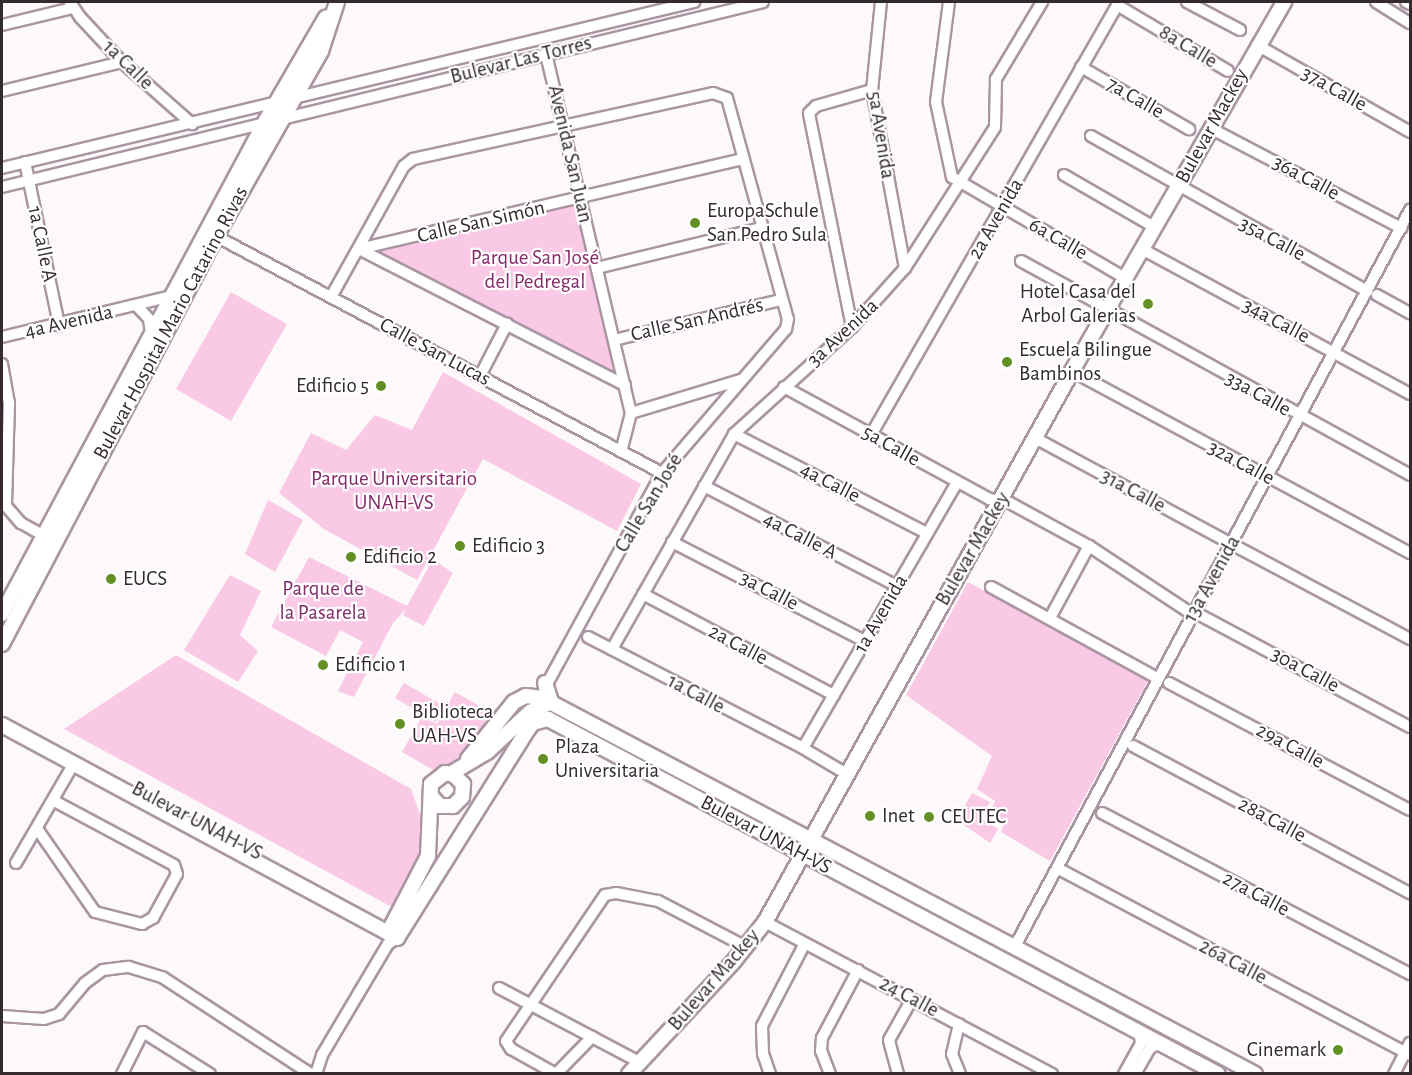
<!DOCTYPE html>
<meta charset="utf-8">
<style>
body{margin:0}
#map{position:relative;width:1412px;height:1075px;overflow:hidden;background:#fdf9fb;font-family:"Alegreya Sans",sans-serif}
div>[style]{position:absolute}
.green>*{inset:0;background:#f9c9e5}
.roads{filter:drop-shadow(2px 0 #aa96a2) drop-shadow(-2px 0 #aa96a2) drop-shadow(0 2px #aa96a2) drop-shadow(0 -2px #aa96a2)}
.minor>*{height:10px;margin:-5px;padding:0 5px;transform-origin:5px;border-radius:5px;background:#fff}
.major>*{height:14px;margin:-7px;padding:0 7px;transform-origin:7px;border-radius:7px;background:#fff}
.dots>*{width:16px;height:16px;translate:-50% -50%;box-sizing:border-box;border:3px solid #fff;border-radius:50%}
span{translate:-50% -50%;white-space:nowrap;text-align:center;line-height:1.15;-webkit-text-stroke:4.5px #fff;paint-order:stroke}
.street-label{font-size:21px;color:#332b2f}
.poi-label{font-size:21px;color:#332b2f}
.left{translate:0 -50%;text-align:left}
.right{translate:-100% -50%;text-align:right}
.park-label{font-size:21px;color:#862b6a}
.frame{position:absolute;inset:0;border:3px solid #332b2f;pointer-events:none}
</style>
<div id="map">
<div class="green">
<i style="clip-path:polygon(581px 199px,617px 381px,371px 247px)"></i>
<i style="clip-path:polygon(231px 292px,287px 324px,231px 421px,176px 389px)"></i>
<i style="clip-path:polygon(443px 372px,641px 484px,617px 531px,483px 459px,417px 580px,324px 529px,279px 493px,311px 433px,346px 450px,375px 415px,412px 430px)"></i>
<i style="clip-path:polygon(268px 500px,303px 520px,275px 572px,245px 554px)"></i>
<i style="clip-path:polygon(309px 557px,407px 606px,433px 559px,453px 573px,424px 626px,403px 615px,406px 609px,393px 623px,354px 697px,338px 691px,363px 642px,340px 630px,326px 656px,271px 627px)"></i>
<i style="clip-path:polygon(230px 575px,261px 591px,240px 635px,258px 651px,238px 682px,184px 650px)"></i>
<i style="clip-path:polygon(968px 582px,1149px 679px,1050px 861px,1001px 832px,1004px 824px,989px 814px,995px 801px,977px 789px,992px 756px,906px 695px)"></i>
<i style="clip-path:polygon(176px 655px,411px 789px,422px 820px,421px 864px,392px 907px,64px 729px)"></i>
<i style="clip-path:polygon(404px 683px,445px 707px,436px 722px,395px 698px)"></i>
<i style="clip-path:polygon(455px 692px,490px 712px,452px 781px,402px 752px,422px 717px,437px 724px)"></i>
<i style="clip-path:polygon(972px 793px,990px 802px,981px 819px,998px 829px,990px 843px,957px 820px)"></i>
</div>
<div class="roads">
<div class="minor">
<i style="left:70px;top:2px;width:18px;rotate:56deg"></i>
<i style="left:80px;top:17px;width:62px;rotate:47deg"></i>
<i style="left:122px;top:62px;width:94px;rotate:41.5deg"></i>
<i style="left:881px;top:2px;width:88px;rotate:95.8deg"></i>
<i style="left:872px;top:90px;width:181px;rotate:79.5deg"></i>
<i style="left:949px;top:2px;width:101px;rotate:97.4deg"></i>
<i style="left:936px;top:102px;width:77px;rotate:78deg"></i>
<i style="left:952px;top:177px;width:200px;rotate:30.3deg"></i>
<i style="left:1187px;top:2px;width:60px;rotate:27.8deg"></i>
<i style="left:1376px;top:2px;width:40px;rotate:32deg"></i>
<i style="left:1406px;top:2px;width:4px;rotate:27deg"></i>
<i style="left:1117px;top:5px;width:129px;rotate:30.7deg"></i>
<i style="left:2px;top:25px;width:73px;rotate:-13.5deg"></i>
<i style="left:1257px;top:45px;width:176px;rotate:29.6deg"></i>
<i style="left:546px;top:54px;width:369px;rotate:76.7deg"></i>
<i style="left:631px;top:413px;width:40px;rotate:104.4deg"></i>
<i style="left:1081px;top:67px;width:125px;rotate:29.9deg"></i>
<i style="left:2px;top:91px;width:123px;rotate:-13.6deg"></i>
<i style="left:1210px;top:128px;width:216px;rotate:27.6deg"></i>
<i style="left:1091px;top:136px;width:317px;rotate:29.3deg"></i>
<i style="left:25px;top:162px;width:167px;rotate:78.2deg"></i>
<i style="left:2px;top:168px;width:712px;rotate:-13.49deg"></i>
<i style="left:1064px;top:175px;width:104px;rotate:30deg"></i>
<i style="left:2px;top:187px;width:783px;rotate:-13.66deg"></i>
<i style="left:210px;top:233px;width:512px;rotate:27.97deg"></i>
<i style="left:359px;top:249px;width:393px;rotate:-13.2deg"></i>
<i style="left:359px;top:249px;width:299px;rotate:27.1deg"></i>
<i style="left:1142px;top:249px;width:305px;rotate:28.4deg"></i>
<i style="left:1021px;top:261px;width:444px;rotate:28.8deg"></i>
<i style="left:597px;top:268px;width:169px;rotate:-13.7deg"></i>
<i style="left:1377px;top:295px;width:38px;rotate:29deg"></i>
<i style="left:331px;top:297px;width:150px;rotate:-60.9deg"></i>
<i style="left:404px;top:166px;width:11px;rotate:-38deg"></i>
<i style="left:413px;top:159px;width:307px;rotate:-12.4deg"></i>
<i style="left:713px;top:93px;width:15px;rotate:20deg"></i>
<i style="left:727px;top:98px;width:229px;rotate:74.6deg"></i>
<i style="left:788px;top:319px;width:10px;rotate:101deg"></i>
<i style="left:786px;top:329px;width:190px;rotate:130.7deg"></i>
<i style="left:662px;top:473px;width:246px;rotate:118.6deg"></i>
<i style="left:137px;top:306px;width:18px;rotate:47deg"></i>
<i style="left:149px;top:319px;width:15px;rotate:82deg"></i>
<i style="left:852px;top:327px;width:218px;rotate:-101.4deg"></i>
<i style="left:809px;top:113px;width:10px;rotate:-45deg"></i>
<i style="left:816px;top:106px;width:58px;rotate:-15.9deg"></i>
<i style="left:2px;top:337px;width:174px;rotate:-13.6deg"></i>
<i style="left:614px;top:340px;width:172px;rotate:-13.5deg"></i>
<i style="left:2px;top:364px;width:40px;rotate:80deg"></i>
<i style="left:9px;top:403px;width:103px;rotate:91.7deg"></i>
<i style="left:6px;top:506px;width:23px;rotate:49deg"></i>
<i style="left:21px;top:523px;width:25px;rotate:29deg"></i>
<i style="left:1072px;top:371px;width:384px;rotate:28.3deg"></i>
<i style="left:480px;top:376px;width:59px;rotate:-62.6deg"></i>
<i style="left:784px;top:387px;width:234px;rotate:28.6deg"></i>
<i style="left:989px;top:499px;width:21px;rotate:11deg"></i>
<i style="left:1010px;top:503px;width:90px;rotate:28.6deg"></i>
<i style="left:1089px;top:546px;width:123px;rotate:33.4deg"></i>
<i style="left:631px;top:413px;width:114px;rotate:-16.8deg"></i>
<i style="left:734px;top:434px;width:217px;rotate:27.2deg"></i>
<i style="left:871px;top:435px;width:499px;rotate:-60.2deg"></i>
<i style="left:1035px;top:438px;width:224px;rotate:28.3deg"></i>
<i style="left:704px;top:486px;width:217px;rotate:27.4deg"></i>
<i style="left:672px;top:542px;width:217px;rotate:27.2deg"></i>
<i style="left:1239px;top:548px;width:194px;rotate:28deg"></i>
<i style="left:991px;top:587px;width:189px;rotate:28.7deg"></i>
<i style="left:643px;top:594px;width:216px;rotate:27.9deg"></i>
<i style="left:1200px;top:615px;width:238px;rotate:28.1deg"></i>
<i style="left:1050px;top:618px;width:82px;rotate:-61.6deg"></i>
<i style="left:588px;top:637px;width:242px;rotate:27.3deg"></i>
<i style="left:803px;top:748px;width:307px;rotate:-59.9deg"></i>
<i style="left:612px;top:649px;width:247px;rotate:-60.4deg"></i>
<i style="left:734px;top:434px;width:159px;rotate:-42.2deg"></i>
<i style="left:852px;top:327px;width:79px;rotate:-48.1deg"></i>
<i style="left:905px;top:268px;width:167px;rotate:-57.4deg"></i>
<i style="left:995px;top:127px;width:48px;rotate:-88.8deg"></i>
<i style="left:996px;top:79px;width:90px;rotate:-59.1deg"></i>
<i style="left:1169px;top:683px;width:272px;rotate:27.8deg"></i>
<i style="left:1133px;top:746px;width:314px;rotate:28deg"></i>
<i style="left:806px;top:750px;width:45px;rotate:30.5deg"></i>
<i style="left:1102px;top:813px;width:348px;rotate:27.6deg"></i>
<i style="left:38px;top:830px;width:100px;rotate:55.2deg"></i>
<i style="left:95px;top:912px;width:49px;rotate:14.3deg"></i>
<i style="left:142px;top:924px;width:13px;rotate:-29deg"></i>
<i style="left:153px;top:918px;width:50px;rotate:-61.4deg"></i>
<i style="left:177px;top:874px;width:9px;rotate:-108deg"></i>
<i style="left:174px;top:865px;width:136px;rotate:-151.9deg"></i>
<i style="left:16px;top:863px;width:116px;rotate:-59.9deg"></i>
<i style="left:1057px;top:868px;width:399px;rotate:27.9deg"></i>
<i style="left:765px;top:922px;width:325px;rotate:27.9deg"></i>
<i style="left:1014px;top:948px;width:838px;rotate:-61.78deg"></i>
<i style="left:499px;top:988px;width:161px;rotate:27.8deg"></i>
<i style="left:2px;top:1016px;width:42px;rotate:4.1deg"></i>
<i style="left:44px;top:1019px;width:16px;rotate:-18deg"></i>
<i style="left:59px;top:1014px;width:40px;rotate:-50deg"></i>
<i style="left:85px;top:983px;width:22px;rotate:-36deg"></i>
<i style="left:103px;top:970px;width:26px;rotate:-7deg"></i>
<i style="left:129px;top:967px;width:34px;rotate:17deg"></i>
<i style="left:162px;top:977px;width:178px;rotate:33.1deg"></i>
<i style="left:959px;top:1024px;width:31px;rotate:103deg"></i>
<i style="left:952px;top:1054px;width:22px;rotate:68deg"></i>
<i style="left:122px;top:1074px;width:47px;rotate:-63.4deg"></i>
<i style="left:143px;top:1032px;width:79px;rotate:32.1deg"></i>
<i style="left:316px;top:1074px;width:20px;rotate:-72deg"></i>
<i style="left:322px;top:1055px;width:129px;rotate:-59.3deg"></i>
<i style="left:388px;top:944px;width:11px;rotate:-34deg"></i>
<i style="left:556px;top:1074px;width:51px;rotate:-150.9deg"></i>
<i style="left:511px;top:1049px;width:9px;rotate:-122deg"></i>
<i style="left:506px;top:1041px;width:176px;rotate:-55.9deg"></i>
<i style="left:605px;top:895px;width:11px;rotate:-10deg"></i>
<i style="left:616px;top:893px;width:43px;rotate:10.8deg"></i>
<i style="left:658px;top:901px;width:99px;rotate:27.6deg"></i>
<i style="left:556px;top:1074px;width:52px;rotate:-45.8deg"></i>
<i style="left:770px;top:1074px;width:21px;rotate:-109deg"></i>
<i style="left:763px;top:1054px;width:28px;rotate:-92deg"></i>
<i style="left:762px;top:1026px;width:93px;rotate:-62.6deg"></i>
<i style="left:830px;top:1074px;width:25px;rotate:-111deg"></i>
<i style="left:821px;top:1051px;width:13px;rotate:-86deg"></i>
<i style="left:822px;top:1038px;width:77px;rotate:-62.1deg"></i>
<i style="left:898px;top:1074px;width:35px;rotate:-105deg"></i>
<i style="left:889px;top:1040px;width:47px;rotate:-60.7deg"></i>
<i style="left:1124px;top:1074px;width:35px;rotate:-61deg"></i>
<i style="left:1141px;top:1043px;width:12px;rotate:-99deg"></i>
<i style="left:1135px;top:1074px;width:30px;rotate:-60deg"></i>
<i style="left:1150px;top:1048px;width:11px;rotate:-27deg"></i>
<i style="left:1394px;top:1074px;width:35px;rotate:-63deg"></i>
</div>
<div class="major">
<i style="left:2px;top:614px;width:558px;rotate:-61.87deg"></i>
<i style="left:265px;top:122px;width:121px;rotate:-59.8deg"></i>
<i style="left:2px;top:644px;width:461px;rotate:-62.3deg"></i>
<i style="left:216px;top:236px;width:213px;rotate:-60.4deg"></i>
<i style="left:321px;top:51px;width:52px;rotate:-71.9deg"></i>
<i style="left:545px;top:683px;width:20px;rotate:72deg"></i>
<i style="left:2px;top:725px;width:449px;rotate:28.3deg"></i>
<i style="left:397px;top:938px;width:247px;rotate:-57.9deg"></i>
<i style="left:528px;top:729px;width:8px;rotate:-50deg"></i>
<i style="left:533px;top:723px;width:16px;rotate:-15deg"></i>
<i style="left:548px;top:719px;width:758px;rotate:27.92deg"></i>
<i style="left:468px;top:759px;width:73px;rotate:-51.1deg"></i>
<i style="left:514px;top:702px;width:13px;rotate:-27deg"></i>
<i style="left:526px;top:696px;width:16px;rotate:7deg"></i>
<i style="left:542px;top:698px;width:806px;rotate:27.8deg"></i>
<i style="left:450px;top:774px;width:43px;rotate:-30.7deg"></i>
<i style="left:487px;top:752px;width:59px;rotate:-42.9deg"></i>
<i style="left:530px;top:712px;width:23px;rotate:-25deg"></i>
<i style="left:388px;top:933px;width:87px;rotate:-62.5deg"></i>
<i style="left:428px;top:856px;width:72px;rotate:-87.6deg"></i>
<i style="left:431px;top:784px;width:18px;rotate:-38deg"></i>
<i style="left:445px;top:773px;width:9px;rotate:13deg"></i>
<i style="left:454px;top:775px;width:13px;rotate:45deg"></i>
<i style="left:463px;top:784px;width:13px;rotate:94deg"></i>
<i style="left:462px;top:797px;width:13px;rotate:135deg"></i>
<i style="left:453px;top:806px;width:13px;rotate:180deg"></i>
<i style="left:440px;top:806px;width:13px;rotate:-132deg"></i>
<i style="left:629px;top:1074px;width:154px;rotate:-47.1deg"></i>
<i style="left:734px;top:961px;width:50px;rotate:-51.5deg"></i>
<i style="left:765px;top:922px;width:631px;rotate:-60.87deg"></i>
<i style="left:1072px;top:371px;width:426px;rotate:-60.1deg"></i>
</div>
</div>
<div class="dots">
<i style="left:695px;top:223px;background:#629024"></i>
<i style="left:1148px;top:304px;background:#629024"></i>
<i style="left:1007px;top:362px;background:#629024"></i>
<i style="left:381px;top:386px;background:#629024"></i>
<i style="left:460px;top:546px;background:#629024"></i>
<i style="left:351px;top:557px;background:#629024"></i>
<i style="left:111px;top:579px;background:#629024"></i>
<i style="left:323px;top:665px;background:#629024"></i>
<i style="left:400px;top:724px;background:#629024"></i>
<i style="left:543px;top:759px;background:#629024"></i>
<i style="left:870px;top:816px;background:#629024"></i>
<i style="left:929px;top:817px;background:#629024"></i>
<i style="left:1338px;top:1050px;background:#629024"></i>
</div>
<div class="street-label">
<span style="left:1188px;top:47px;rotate:31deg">8a Calle</span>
<span style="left:521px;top:60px;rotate:-14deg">Bulevar Las Torres</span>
<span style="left:128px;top:65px;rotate:44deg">1a Calle</span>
<span style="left:1334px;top:89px;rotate:29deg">37a Calle</span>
<span style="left:1135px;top:98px;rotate:30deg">7a Calle</span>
<span style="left:1212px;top:126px;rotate:-61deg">Bulevar Mackey</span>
<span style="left:881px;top:135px;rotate:81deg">5a Avenida</span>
<span style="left:570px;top:154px;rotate:77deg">Avenida San Juan</span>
<span style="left:1306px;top:178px;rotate:28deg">36a Calle</span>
<span style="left:996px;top:219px;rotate:-60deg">2a Avenida</span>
<span style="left:481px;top:222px;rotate:-13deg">Calle San Simón</span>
<span style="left:1058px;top:239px;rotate:30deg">6a Calle</span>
<span style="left:1272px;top:239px;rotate:28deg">35a Calle</span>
<span style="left:42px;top:244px;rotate:78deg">1a Calle A</span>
<span style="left:697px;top:320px;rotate:-13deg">Calle San Andrés</span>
<span style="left:1276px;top:321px;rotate:28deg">34a Calle</span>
<span style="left:69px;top:322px;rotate:-13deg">4a Avenida</span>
<span style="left:171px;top:323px;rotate:-62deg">Bulevar Hospital Mario Catarino Rivas</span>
<span style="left:843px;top:333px;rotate:-43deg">3a Avenida</span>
<span style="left:435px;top:352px;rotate:28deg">Calle San Lucas</span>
<span style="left:1258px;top:394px;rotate:29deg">33a Calle</span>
<span style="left:891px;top:446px;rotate:29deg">5a Calle</span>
<span style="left:1241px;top:463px;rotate:28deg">32a Calle</span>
<span style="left:830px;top:483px;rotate:27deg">4a Calle</span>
<span style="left:1133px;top:491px;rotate:28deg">31a Calle</span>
<span style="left:649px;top:503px;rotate:-59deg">Calle San José</span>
<span style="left:800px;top:536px;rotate:27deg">4a Calle A</span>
<span style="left:973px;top:549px;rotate:-60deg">Bulevar Mackey</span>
<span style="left:1212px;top:579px;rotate:-61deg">13a Avenida</span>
<span style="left:769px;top:591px;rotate:27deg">3a Calle</span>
<span style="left:881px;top:614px;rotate:-60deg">1a Avenida</span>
<span style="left:738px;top:645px;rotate:28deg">2a Calle</span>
<span style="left:1305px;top:670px;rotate:28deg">30a Calle</span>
<span style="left:696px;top:694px;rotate:28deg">1a Calle</span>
<span style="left:1290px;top:746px;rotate:28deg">29a Calle</span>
<span style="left:1272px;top:820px;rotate:28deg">28a Calle</span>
<span style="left:197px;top:821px;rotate:28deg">Bulevar UNAH-VS</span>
<span style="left:766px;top:835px;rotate:28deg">Bulevar UNAH-VS</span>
<span style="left:1256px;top:894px;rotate:28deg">27a Calle</span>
<span style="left:1233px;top:962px;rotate:28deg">26a Calle</span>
<span style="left:714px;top:980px;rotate:-49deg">Bulevar Mackey</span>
<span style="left:909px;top:997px;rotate:28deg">24 Calle</span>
</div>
<div class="poi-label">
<span class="left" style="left:707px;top:223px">EuropaSchule<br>San Pedro Sula</span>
<span class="right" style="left:1136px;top:304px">Hotel Casa del<br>Arbol Galerias</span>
<span class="left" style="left:1019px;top:362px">Escuela Bilingue<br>Bambinos</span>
<span class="right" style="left:369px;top:386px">Edificio 5</span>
<span class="left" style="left:472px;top:546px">Edificio 3</span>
<span class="left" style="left:363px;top:557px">Edificio 2</span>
<span class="left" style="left:123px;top:579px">EUCS</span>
<span class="left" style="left:335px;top:665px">Edificio 1</span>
<span class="left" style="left:412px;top:724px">Biblioteca<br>UAH-VS</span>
<span class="left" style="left:555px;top:759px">Plaza<br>Universitaria</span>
<span class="left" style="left:882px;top:816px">Inet</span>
<span class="left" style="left:941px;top:817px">CEUTEC</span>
<span class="right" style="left:1326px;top:1050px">Cinemark</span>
</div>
<div class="park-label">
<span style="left:535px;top:270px">Parque San José<br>del Pedregal</span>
<span style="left:394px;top:491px">Parque Universitario<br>UNAH-VS</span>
<span style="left:323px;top:601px">Parque de<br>la Pasarela</span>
</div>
<div class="frame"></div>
</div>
